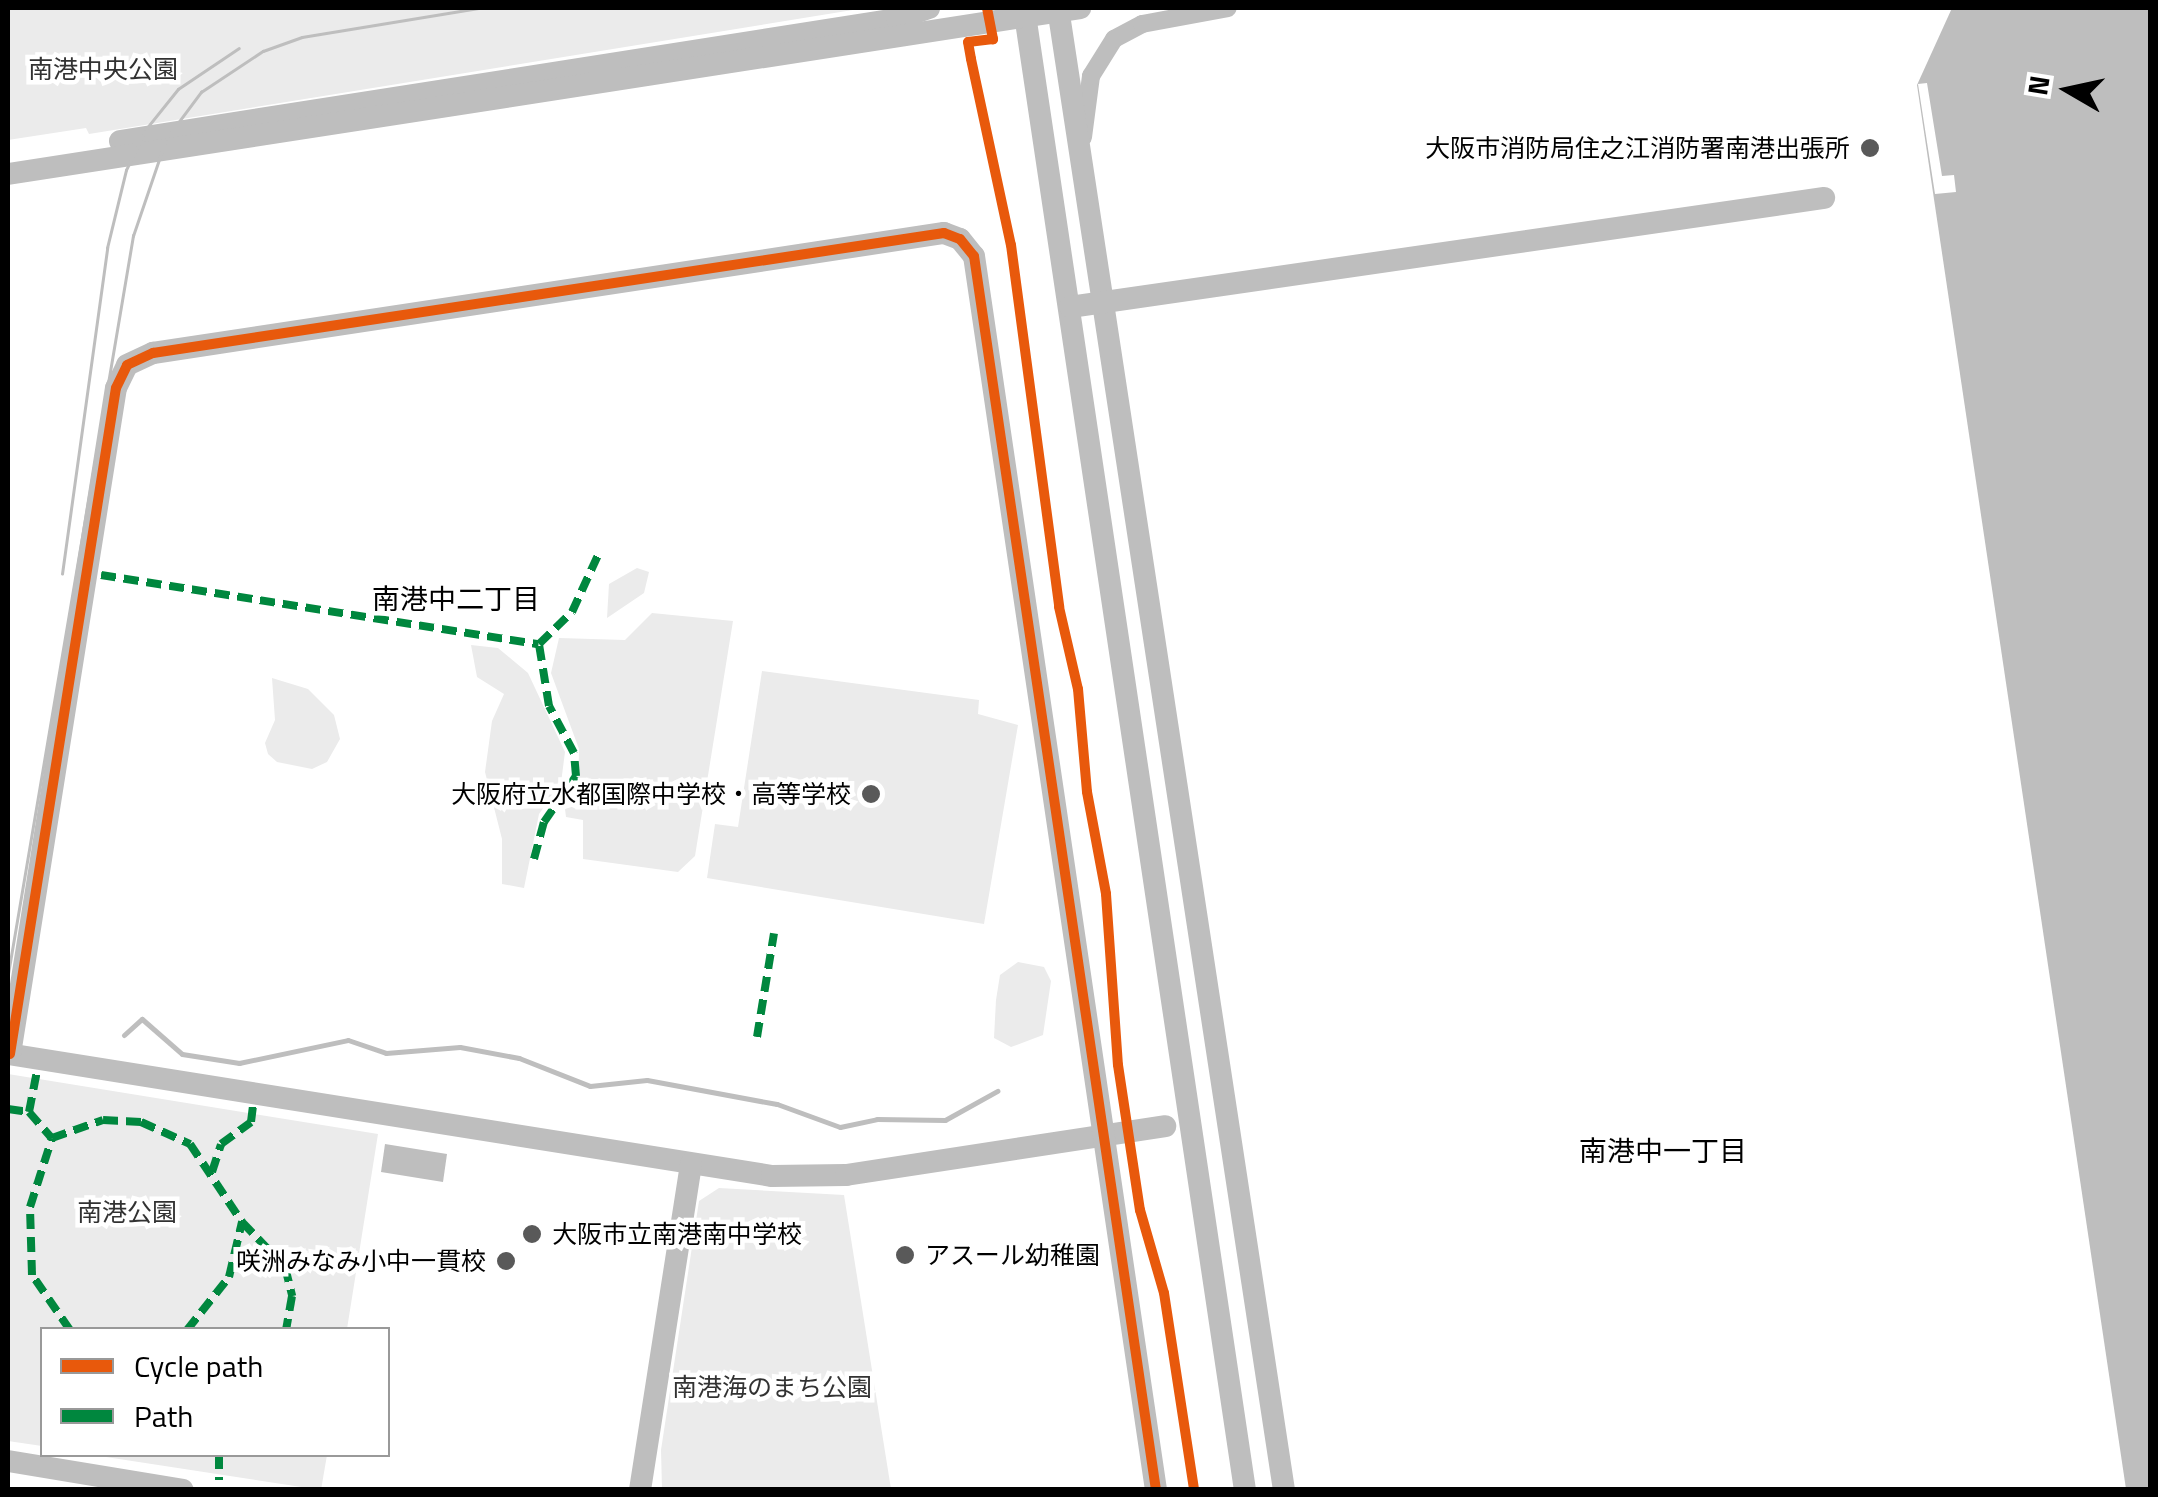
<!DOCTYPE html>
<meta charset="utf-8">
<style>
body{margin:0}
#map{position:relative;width:2158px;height:1497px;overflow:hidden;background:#fff;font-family:"Titillium Web","Noto Sans JP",sans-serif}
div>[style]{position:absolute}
.green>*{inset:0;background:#ebebeb}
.water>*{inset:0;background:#bebebe}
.pier>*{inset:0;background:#fff}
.stream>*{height:5px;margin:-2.5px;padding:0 2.5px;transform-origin:2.5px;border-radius:2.5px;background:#bebebe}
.minor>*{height:18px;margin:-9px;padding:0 9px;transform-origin:9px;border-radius:9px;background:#bebebe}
.tertiary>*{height:22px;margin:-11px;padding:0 11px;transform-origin:11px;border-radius:11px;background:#bebebe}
.tram>*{height:2.5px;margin:-1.25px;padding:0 1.25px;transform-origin:1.25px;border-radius:1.25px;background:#bebebe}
.quiet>*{height:8px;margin-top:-4px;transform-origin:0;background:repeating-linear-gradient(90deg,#00873e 0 15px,transparent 0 23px)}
.cycleway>*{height:10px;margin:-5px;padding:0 5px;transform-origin:5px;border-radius:5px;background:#e8590c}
.dots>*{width:28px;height:28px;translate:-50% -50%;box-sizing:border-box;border:5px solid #fff;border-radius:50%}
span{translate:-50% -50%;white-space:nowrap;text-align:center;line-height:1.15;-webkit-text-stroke:9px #fff;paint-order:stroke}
.park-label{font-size:25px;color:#323232}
.poi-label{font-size:25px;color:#000}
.right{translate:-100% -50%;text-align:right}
.left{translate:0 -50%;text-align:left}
.neighbourhood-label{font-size:28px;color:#000}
.frame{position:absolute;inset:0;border:10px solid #000;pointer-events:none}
.legend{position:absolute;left:40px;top:1327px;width:350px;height:130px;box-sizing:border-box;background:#fff;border:2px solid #999;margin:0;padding:12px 18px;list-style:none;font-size:30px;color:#000}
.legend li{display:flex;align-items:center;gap:20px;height:50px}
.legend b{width:50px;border:2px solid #999}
.north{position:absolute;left:2018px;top:40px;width:100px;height:100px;-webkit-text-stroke:8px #fff;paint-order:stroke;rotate:279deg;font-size:28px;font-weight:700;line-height:40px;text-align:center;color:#000}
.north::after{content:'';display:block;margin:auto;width:35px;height:45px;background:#000;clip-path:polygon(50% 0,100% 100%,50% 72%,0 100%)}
</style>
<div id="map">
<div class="green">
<i style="clip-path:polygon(8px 8px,865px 8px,89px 134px,86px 128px,8px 140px)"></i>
<i style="clip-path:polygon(637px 568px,649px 572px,644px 593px,607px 618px,609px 584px)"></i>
<i style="clip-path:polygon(652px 613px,733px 621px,695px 856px,678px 872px,583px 859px,583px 820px,566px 817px,565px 809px,578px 805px,579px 749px,551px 673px,559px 638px,625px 640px)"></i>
<i style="clip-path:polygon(471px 645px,498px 648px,528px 673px,565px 752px,561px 783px,539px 814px,524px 888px,502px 884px,502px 839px,485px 772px,492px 721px,504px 694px,477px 677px)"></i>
<i style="clip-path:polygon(762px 671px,979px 700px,978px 714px,1018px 725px,984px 924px,707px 878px,715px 824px,738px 827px)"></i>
<i style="clip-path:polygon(272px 678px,308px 689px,334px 715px,340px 739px,327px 762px,312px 769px,277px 762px,268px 754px,265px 743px,275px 720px)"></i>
<i style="clip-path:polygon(1018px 962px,1044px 967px,1051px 981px,1043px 1035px,1011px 1047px,994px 1038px,996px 1000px,1000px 975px)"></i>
<i style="clip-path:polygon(8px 1074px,378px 1134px,347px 1329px,42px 1330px,42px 1446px,8px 1441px)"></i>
<i style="clip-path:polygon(719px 1188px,844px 1195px,891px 1489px,662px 1489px,661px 1450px,699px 1201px)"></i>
<i style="clip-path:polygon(93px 1455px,327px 1455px,321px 1490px)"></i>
</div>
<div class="water">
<i style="clip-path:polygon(1952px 8px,2150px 8px,2150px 1489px,2126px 1489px,1917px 85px)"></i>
<i style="clip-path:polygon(385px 1144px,447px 1154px,443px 1182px,381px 1172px)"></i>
</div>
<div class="pier">
<i style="clip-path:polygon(1927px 83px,1942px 176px,1954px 175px,1956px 192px,1935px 194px,1918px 84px)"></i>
</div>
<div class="stream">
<i style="left:124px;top:1035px;width:24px;rotate:-42deg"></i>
<i style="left:142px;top:1019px;width:53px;rotate:41.2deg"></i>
<i style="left:182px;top:1054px;width:58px;rotate:9deg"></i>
<i style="left:239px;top:1063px;width:111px;rotate:-11.9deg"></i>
<i style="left:348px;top:1040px;width:40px;rotate:18.9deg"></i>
<i style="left:386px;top:1053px;width:74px;rotate:-4.6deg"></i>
<i style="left:460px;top:1047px;width:60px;rotate:10.6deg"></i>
<i style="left:519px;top:1058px;width:76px;rotate:21.5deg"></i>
<i style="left:590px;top:1086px;width:57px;rotate:-6deg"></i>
<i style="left:647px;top:1080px;width:132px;rotate:10.5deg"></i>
<i style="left:777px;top:1104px;width:67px;rotate:20.1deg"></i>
<i style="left:840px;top:1127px;width:38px;rotate:-12deg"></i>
<i style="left:877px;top:1119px;width:68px;rotate:0.8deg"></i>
<i style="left:945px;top:1120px;width:60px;rotate:-29.1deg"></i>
</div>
<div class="minor">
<i style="left:1083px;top:137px;width:62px;rotate:-82.5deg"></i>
<i style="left:1091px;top:76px;width:44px;rotate:-58.1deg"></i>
<i style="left:1114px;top:39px;width:32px;rotate:-28deg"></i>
<i style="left:1142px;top:24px;width:87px;rotate:-10.5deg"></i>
</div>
<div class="tertiary">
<i style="left:1024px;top:8px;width:1498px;rotate:81.52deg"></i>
<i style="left:1058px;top:8px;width:1499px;rotate:81.33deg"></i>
<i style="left:120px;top:141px;width:787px;rotate:-8.92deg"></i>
<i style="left:897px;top:19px;width:34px;rotate:-19deg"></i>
<i style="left:8px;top:174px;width:1085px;rotate:-8.8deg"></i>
<i style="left:1070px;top:307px;width:762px;rotate:-8.23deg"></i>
<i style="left:8px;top:1054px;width:774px;rotate:9.07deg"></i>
<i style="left:772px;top:1176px;width:74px;rotate:-0.8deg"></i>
<i style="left:846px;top:1175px;width:323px;rotate:-8.7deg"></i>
<i style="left:10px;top:1054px;width:674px;rotate:-80.96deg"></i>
<i style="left:116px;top:388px;width:25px;rotate:-64deg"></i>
<i style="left:127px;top:365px;width:29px;rotate:-25deg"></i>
<i style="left:153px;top:353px;width:800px;rotate:-8.63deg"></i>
<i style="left:944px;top:233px;width:17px;rotate:21deg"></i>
<i style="left:960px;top:239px;width:22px;rotate:51deg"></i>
<i style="left:974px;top:256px;width:1247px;rotate:81.61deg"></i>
<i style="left:8px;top:1461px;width:177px;rotate:9.4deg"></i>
<i style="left:640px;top:1490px;width:330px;rotate:-81.1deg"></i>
</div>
<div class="tram">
<i style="left:62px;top:574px;width:329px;rotate:-82.1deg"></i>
<i style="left:107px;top:248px;width:80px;rotate:-76.3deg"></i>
<i style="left:126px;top:170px;width:46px;rotate:-64deg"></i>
<i style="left:146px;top:129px;width:51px;rotate:-51.3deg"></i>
<i style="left:178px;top:89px;width:73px;rotate:-33.9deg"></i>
<i style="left:8px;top:974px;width:749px;rotate:-80.39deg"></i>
<i style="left:133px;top:236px;width:102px;rotate:-71.2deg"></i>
<i style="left:166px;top:139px;width:59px;rotate:-53.3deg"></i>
<i style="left:201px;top:92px;width:74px;rotate:-33.5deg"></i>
<i style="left:263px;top:51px;width:41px;rotate:-19.7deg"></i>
<i style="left:302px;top:37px;width:180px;rotate:-9.3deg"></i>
</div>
<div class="quiet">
<i style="left:101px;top:575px;width:443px;rotate:9deg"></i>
<i style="left:539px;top:644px;width:46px;rotate:-44.1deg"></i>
<i style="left:572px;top:612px;width:65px;rotate:-65.4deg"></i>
<i style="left:534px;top:859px;width:38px;rotate:-75deg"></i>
<i style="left:544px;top:822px;width:56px;rotate:-55.2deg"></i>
<i style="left:576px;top:776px;width:23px;rotate:-95deg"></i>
<i style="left:574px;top:753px;width:53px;rotate:-118deg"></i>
<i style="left:549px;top:706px;width:63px;rotate:-99.2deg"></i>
<i style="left:757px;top:1037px;width:105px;rotate:-80.7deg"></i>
<i style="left:8px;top:1109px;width:21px;rotate:8deg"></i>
<i style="left:29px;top:1112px;width:35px;rotate:49deg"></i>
<i style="left:29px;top:1112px;width:42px;rotate:-79deg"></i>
<i style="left:212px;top:1172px;width:29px;rotate:-72deg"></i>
<i style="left:221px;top:1144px;width:37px;rotate:-36deg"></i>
<i style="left:251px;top:1122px;width:16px;rotate:-83deg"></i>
<i style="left:70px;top:1330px;width:67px;rotate:-124.6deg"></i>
<i style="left:32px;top:1275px;width:68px;rotate:-91.7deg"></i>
<i style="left:30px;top:1207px;width:72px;rotate:-72.3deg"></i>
<i style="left:52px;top:1138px;width:54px;rotate:-19.4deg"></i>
<i style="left:103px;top:1120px;width:38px;rotate:3deg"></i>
<i style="left:141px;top:1122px;width:54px;rotate:24.2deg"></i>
<i style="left:190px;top:1144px;width:94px;rotate:56.3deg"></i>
<i style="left:242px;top:1222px;width:62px;rotate:46.3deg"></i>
<i style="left:285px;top:1267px;width:30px;rotate:76deg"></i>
<i style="left:292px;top:1296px;width:35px;rotate:100deg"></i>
<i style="left:187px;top:1330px;width:68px;rotate:-51.6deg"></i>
<i style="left:229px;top:1277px;width:57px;rotate:-76.7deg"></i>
<i style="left:219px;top:1454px;width:26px;rotate:90deg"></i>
</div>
<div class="cycleway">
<i style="left:987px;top:8px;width:32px;rotate:79deg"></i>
<i style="left:993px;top:39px;width:25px;rotate:173deg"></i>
<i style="left:968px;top:42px;width:17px;rotate:80deg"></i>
<i style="left:971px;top:59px;width:190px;rotate:77.9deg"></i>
<i style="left:1011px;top:245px;width:365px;rotate:82.4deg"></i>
<i style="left:1059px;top:607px;width:84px;rotate:77deg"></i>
<i style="left:1078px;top:689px;width:103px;rotate:85deg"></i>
<i style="left:1087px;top:792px;width:104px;rotate:79.4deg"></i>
<i style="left:1106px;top:894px;width:171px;rotate:86deg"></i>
<i style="left:1118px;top:1065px;width:147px;rotate:81.4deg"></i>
<i style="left:1140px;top:1210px;width:86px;rotate:73.9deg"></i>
<i style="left:1164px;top:1293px;width:199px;rotate:81.3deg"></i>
<i style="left:10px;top:1054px;width:674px;rotate:-80.96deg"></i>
<i style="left:116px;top:388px;width:25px;rotate:-64deg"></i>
<i style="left:127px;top:365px;width:29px;rotate:-25deg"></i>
<i style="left:153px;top:353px;width:800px;rotate:-8.63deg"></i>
<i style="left:944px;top:233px;width:17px;rotate:21deg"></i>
<i style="left:960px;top:239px;width:22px;rotate:51deg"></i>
<i style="left:974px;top:256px;width:1247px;rotate:81.61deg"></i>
</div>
<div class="dots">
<i style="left:1870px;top:148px;background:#595959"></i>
<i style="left:871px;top:794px;background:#595959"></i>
<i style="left:532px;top:1234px;background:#595959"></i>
<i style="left:905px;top:1255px;background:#595959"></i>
<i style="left:506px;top:1261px;background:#595959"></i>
</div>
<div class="park-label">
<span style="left:103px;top:69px">南港中央公園</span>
<span style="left:127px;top:1212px">南港公園</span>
<span style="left:772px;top:1387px">南港海のまち公園</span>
</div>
<div class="poi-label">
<span class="right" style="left:1850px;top:148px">大阪市消防局住之江消防署南港出張所</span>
<span class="right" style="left:851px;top:794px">大阪府立水都国際中学校・高等学校</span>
<span class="left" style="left:552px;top:1234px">大阪市立南港南中学校</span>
<span class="left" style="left:925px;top:1255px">アスール幼稚園</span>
<span class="right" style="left:486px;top:1261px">咲洲みなみ小中一貫校</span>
</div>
<div class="neighbourhood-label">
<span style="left:456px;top:599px">南港中二丁目</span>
<span style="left:1663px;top:1151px">南港中一丁目</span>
</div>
<div class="frame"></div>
<ul class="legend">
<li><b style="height:12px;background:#e8590c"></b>Cycle path</li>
<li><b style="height:12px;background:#00873e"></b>Path</li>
</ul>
<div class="north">N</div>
</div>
